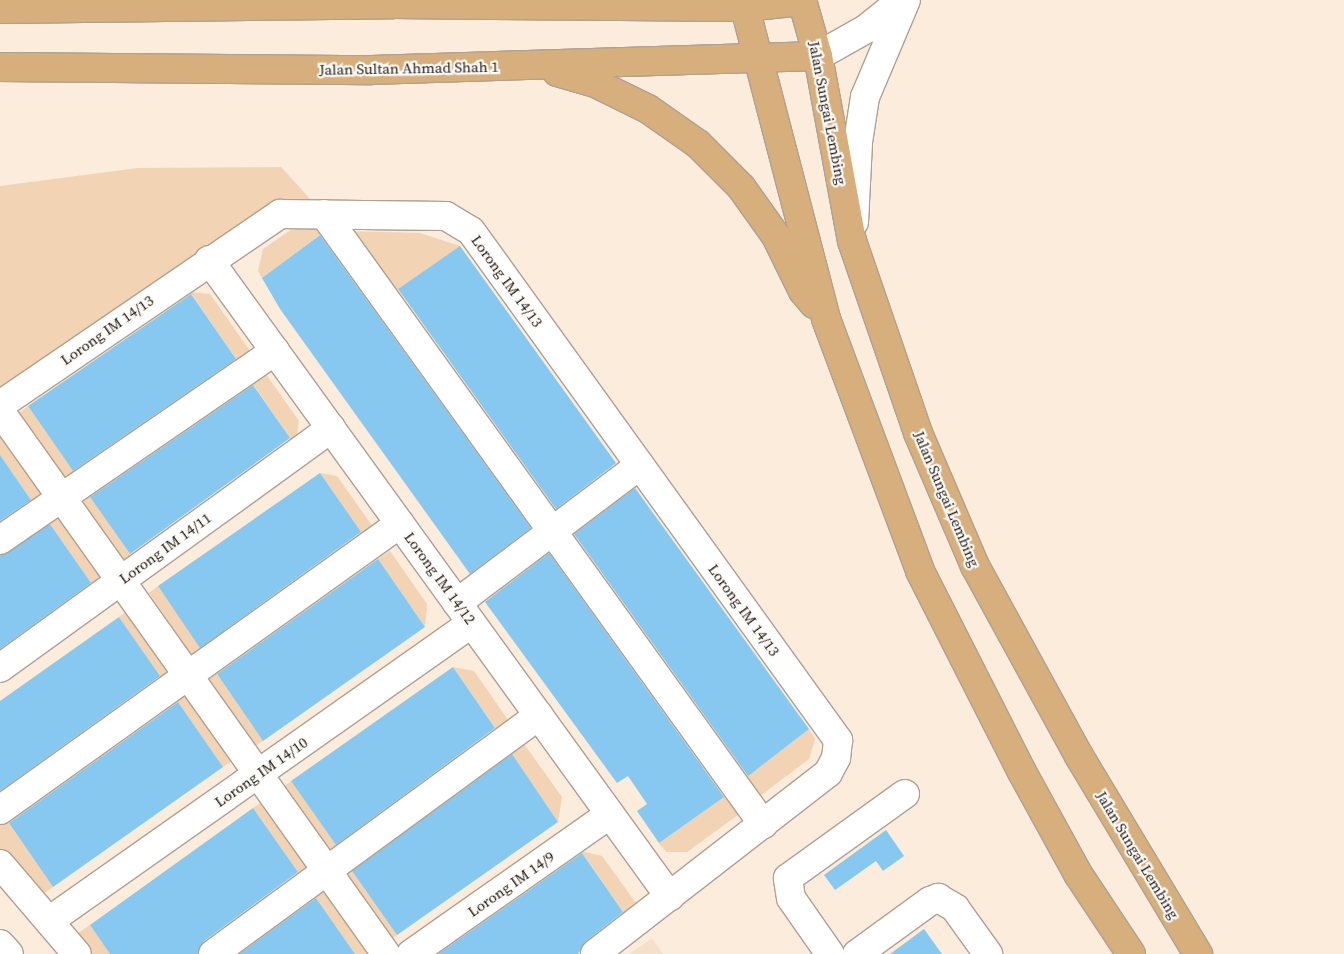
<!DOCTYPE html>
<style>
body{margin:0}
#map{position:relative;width:1344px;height:954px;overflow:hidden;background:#fbecdc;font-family:"Source Serif 4",serif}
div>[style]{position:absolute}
.built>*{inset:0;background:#f5e0cb}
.green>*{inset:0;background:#f2d3b4}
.building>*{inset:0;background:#86c8f0}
.roads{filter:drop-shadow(1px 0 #afa192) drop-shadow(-1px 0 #afa192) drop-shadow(0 1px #afa192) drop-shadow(0 -1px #afa192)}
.minor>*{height:28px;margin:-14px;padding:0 14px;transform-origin:14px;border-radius:14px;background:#fff}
.major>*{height:28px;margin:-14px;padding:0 14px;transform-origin:14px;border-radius:14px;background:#d7af7d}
span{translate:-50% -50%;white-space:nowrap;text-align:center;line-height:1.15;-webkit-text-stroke:4.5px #fefbf8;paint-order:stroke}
.street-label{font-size:15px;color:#1c1611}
</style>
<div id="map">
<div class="built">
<i style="clip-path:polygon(652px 938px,663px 954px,629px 954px)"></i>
</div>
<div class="green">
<i style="clip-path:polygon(281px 167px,324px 214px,280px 214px,0 405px,0 186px,138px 168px)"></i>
<i style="clip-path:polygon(292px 229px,326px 230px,262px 278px,258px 271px,263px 249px)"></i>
<i style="clip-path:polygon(349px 231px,420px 233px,460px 246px,391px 294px)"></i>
<i style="clip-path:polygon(190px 292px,210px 294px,250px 351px,237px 360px)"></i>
<i style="clip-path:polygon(261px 367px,299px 421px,295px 445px,248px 377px)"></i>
<i style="clip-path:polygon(28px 406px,75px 474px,66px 481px,19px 413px)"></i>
<i style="clip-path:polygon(0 427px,47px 495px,34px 504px,0 455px)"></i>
<i style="clip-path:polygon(320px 473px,337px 476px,378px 534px,367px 541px)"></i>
<i style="clip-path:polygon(86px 491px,133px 559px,124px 565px,77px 497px)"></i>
<i style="clip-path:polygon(58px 509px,105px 578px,93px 586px,46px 518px)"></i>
<i style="clip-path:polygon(390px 551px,427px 604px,425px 627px,378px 559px)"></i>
<i style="clip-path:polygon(158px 586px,205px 654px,196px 661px,149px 593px)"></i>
<i style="clip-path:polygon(131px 608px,179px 676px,166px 685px,119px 617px)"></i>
<i style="clip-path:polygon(453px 667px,474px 671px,513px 727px,501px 736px)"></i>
<i style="clip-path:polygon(216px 673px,263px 741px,254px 747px,206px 679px)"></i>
<i style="clip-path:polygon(188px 690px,236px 759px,223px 767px,176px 699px)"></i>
<i style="clip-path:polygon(809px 729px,815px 739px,809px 759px,756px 799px,742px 780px)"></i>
<i style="clip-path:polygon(524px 744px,562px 797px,558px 822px,511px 753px)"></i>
<i style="clip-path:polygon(291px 781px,339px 849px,329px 856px,282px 788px)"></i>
<i style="clip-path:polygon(728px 794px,742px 812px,687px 852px,666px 852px,659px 843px)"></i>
<i style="clip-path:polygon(266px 799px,313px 867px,301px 876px,253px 808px)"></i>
<i style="clip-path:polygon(6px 819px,53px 887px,40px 896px,0 849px,0 823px)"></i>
<i style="clip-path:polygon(581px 851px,602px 856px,641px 910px,628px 919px)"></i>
<i style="clip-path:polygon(349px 867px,397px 935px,387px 942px,340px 874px)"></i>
<i style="clip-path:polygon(327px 886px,374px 954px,355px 954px,314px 895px)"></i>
<i style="clip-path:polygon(90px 925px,110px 954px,90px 954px,74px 936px)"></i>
</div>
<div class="building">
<i style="clip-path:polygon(320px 235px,531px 528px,470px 574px,280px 309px,262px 278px)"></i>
<i style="clip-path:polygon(460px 246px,616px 463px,556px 509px,398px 289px)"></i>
<i style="clip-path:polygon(191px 294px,236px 359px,73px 471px,28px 406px)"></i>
<i style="clip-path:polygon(253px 385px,290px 438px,130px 554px,90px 497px)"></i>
<i style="clip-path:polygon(0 455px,31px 500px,0 521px)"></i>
<i style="clip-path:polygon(320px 473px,361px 532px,200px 648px,158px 586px)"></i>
<i style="clip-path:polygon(635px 488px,809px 729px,748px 776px,574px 534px)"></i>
<i style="clip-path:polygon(50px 524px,91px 583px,0 649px,0 555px)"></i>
<i style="clip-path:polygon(549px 553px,724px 797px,659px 843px,637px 811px,647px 804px,628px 776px,617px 783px,485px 602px)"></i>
<i style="clip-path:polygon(378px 559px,425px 627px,263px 741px,217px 674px)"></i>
<i style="clip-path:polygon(119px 617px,160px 676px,0 791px,0 701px)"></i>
<i style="clip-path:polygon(453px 667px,495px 728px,336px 845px,291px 781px)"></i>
<i style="clip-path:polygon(178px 702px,223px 767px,53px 887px,9px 823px)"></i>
<i style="clip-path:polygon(512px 754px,558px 822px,397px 935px,352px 871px)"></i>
<i style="clip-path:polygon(253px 808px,298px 872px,204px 941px,198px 954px,110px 954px,90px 925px)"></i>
<i style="clip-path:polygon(886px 830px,904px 856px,883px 871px,876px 861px,835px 890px,824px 875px)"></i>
<i style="clip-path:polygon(582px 853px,623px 912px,585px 942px,578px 954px,438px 954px)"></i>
<i style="clip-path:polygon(316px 898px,355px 954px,239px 954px)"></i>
<i style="clip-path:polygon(924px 929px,942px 954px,890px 954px)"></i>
</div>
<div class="roads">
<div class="minor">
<i style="left:818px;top:56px;width:55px;rotate:-29.4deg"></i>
<i style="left:866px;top:29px;width:46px;rotate:-38.9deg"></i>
<i style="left:324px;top:214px;width:752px;rotate:54.26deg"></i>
<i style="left:854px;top:222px;width:80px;rotate:-87.1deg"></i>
<i style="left:858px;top:142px;width:46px;rotate:-81.2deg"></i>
<i style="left:865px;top:97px;width:105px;rotate:-67.1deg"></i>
<i style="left:209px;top:260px;width:786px;rotate:54.11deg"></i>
<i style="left:0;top:405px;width:339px;rotate:-34.3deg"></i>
<i style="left:280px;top:214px;width:166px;rotate:0.7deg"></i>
<i style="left:446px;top:216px;width:29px;rotate:31deg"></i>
<i style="left:471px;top:231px;width:628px;rotate:54.21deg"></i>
<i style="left:838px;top:740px;width:18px;rotate:96deg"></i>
<i style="left:836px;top:758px;width:17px;rotate:118deg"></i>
<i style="left:828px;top:773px;width:295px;rotate:142.2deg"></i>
<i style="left:0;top:411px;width:666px;rotate:54.59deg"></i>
<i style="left:0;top:540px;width:334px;rotate:-34.5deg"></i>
<i style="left:457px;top:603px;width:229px;rotate:-37deg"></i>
<i style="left:0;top:668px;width:409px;rotate:-35.9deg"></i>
<i style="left:0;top:810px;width:492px;rotate:-35.6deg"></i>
<i style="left:0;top:864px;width:118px;rotate:49.5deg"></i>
<i style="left:49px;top:921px;width:517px;rotate:-35.16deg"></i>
<i style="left:0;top:944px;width:13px;rotate:48deg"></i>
<i style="left:213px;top:954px;width:404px;rotate:-36.2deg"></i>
<i style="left:411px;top:954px;width:243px;rotate:-35.1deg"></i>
<i style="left:830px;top:954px;width:68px;rotate:-124.9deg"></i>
<i style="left:791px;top:898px;width:20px;rotate:-99deg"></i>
<i style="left:788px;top:878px;width:144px;rotate:-35.7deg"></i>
<i style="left:857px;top:954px;width:90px;rotate:-36deg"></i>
<i style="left:930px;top:901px;width:9px;rotate:-21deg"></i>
<i style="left:938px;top:898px;width:20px;rotate:30deg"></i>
<i style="left:955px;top:908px;width:57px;rotate:54.3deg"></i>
</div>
<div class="major">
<i style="left:743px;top:0;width:330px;rotate:75.4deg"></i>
<i style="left:826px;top:319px;width:269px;rotate:69.5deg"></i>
<i style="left:920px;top:571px;width:225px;rotate:63.1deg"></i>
<i style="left:1022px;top:772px;width:116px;rotate:61.2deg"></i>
<i style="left:1078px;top:874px;width:96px;rotate:56.5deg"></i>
<i style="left:802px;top:0;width:58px;rotate:74.1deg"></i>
<i style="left:818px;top:56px;width:188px;rotate:79.6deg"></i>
<i style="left:852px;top:241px;width:203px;rotate:71deg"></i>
<i style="left:918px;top:433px;width:145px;rotate:66.8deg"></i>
<i style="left:975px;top:566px;width:217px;rotate:61.3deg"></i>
<i style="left:1079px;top:756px;width:231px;rotate:59deg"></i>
<i style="left:0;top:9px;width:393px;rotate:-0.7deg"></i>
<i style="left:393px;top:4px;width:352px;rotate:0.5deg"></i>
<i style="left:745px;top:7px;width:58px;rotate:-5.9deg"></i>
<i style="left:0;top:67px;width:371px;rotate:0.5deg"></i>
<i style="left:371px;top:70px;width:447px;rotate:-1.8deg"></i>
<i style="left:557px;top:72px;width:37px;rotate:16deg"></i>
<i style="left:593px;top:82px;width:61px;rotate:26.1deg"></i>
<i style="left:648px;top:109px;width:61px;rotate:35deg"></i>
<i style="left:698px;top:144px;width:61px;rotate:45deg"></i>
<i style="left:741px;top:187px;width:60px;rotate:54.5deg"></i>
<i style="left:776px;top:236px;width:61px;rotate:63.9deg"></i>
<i style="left:803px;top:291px;width:17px;rotate:50deg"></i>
</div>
</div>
<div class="street-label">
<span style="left:409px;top:68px;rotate:-1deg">Jalan Sultan Ahmad Shah 1</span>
<span style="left:828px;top:113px;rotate:79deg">Jalan Sungai Lembing</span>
<span style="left:507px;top:281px;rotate:54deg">Lorong IM 14/13</span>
<span style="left:107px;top:330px;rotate:-35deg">Lorong IM 14/13</span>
<span style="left:947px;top:499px;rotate:67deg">Jalan Sungai Lembing</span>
<span style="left:165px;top:548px;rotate:-36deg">Lorong IM 14/11</span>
<span style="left:440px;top:578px;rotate:54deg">Lorong IM 14/12</span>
<span style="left:744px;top:610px;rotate:54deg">Lorong IM 14/13</span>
<span style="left:261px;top:772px;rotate:-35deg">Lorong IM 14/10</span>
<span style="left:1138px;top:855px;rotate:59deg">Jalan Sungai Lembing</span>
<span style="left:511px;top:884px;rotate:-35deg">Lorong IM 14/9</span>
</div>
</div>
